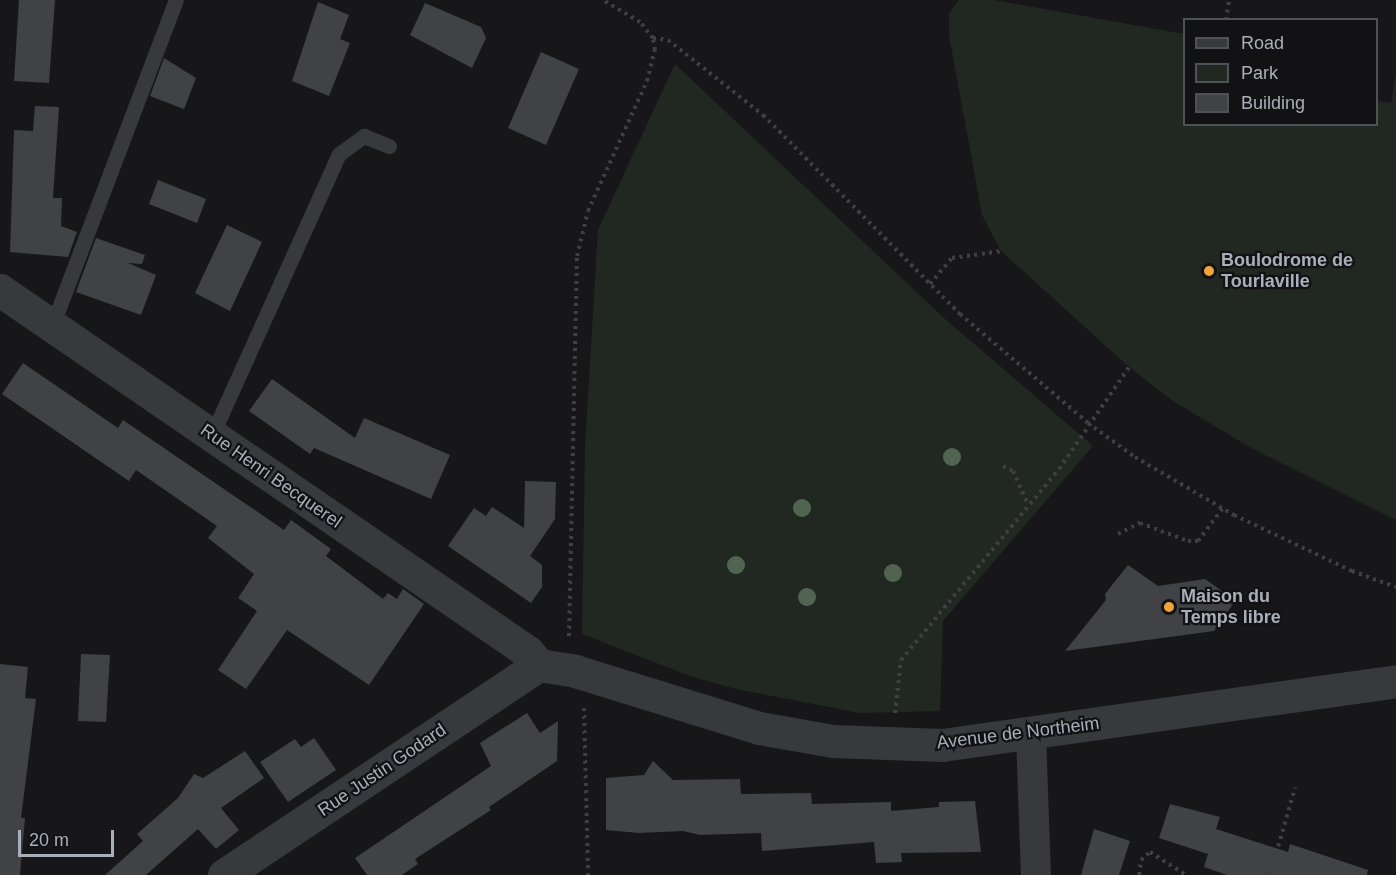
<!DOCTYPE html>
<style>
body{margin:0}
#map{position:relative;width:1396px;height:875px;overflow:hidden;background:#171719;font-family:Arial,sans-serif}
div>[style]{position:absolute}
.green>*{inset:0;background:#212821}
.building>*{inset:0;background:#414246}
.path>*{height:4px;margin-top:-2px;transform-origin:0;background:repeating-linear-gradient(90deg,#3e4044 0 3px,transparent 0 7.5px)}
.service>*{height:15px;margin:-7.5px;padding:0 7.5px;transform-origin:7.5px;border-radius:7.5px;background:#38393d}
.minor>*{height:30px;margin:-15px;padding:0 15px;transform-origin:15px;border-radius:15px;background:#38393d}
.tertiary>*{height:33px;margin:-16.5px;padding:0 16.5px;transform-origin:16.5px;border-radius:16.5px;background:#38393d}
.trees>*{width:18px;height:18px;margin:-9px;border-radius:50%;background:#516452}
.dots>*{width:16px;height:16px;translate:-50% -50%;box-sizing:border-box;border:3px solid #121214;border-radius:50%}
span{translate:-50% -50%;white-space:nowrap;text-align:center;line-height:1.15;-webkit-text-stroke:4.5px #121214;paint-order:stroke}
.poi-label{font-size:18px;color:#a9afb8;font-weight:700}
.left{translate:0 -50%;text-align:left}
.street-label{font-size:18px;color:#a9afb8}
.legend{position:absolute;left:1183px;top:18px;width:195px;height:108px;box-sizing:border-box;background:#121214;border:2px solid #4e5156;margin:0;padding:8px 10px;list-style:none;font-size:18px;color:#a9afb8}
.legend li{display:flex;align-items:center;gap:12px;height:30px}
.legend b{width:30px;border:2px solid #4e5156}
.scale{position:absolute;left:18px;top:830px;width:96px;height:27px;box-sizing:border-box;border:3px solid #a9afb8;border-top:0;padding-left:8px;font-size:18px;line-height:21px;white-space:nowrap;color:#a9afb8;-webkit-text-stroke:4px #121214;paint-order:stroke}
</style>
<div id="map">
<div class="green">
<i style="clip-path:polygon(959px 0,994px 0,1184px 34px,1184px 124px,1376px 124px,1377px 101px,1391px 103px,1396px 72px,1396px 520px,1253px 449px,1173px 401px,1129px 367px,1001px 251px,982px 215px,949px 35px,949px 13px)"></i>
<i style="clip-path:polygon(675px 64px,944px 318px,1093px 446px,943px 621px,940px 711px,860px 713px,736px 689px,690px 676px,582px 634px,585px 447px,598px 230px)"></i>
</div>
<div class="building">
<i style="clip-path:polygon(19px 0,55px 0,49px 83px,14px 81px)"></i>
<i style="clip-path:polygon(318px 2px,349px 15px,340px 39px,350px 43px,329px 96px,292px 81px)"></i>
<i style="clip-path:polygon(425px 3px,481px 27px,486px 38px,472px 68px,410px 35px)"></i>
<i style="clip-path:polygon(541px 52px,579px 69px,546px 145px,508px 128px)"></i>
<i style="clip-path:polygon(164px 58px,196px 78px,184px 109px,150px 96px)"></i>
<i style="clip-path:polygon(35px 106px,59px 107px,53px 198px,62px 198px,61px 226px,77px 232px,68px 257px,10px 252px,14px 130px,33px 131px)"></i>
<i style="clip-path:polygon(158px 180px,206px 199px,197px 223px,149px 204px)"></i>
<i style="clip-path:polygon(227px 225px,262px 242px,230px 311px,195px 293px)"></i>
<i style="clip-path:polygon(96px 238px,145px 255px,142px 264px,128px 263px,156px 275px,141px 315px,76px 292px)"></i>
<i style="clip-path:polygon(23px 363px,118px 428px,123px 420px,284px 530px,291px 520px,331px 549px,326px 556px,383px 599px,388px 593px,397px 599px,403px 589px,424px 604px,369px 685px,287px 630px,246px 689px,218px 670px,257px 611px,238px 598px,254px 574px,208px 538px,217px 526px,136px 470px,129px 481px,2px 394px)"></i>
<i style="clip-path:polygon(272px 379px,355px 438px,364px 418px,450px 455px,431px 499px,314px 448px,310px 454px,249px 411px)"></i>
<i style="clip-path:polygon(525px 481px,556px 482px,555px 519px,530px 556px,542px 565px,542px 587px,531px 603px,448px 546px,474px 508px,486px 516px,492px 507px,524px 528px)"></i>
<i style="clip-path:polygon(1128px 565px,1158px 586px,1205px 579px,1233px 599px,1233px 604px,1214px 631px,1065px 651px,1106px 600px,1105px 594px)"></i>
<i style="clip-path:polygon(81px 654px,110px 655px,106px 722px,78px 721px)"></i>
<i style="clip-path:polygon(0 664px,28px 667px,25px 698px,36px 699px,21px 818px,25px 818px,20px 875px,0 875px)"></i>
<i style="clip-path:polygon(527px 713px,540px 733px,558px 721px,557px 761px,489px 807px,491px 810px,415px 859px,418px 864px,402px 875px,367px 875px,355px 858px,491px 766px,480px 743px)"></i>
<i style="clip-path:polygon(314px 738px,336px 770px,288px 802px,260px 762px,295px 739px,301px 747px)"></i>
<i style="clip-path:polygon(245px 751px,264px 778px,221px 808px,239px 830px,216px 849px,198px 829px,146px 875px,105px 875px,143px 841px,137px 834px,178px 798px,194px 774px,203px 778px)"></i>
<i style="clip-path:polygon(653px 761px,673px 780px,740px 779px,741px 794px,811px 793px,812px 804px,891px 802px,891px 811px,939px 807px,939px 802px,975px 801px,981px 852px,901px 853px,902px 862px,876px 863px,874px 842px,762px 851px,761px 833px,700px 835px,683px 831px,639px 833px,606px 830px,606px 778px,644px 775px)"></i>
<i style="clip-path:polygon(1170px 804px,1220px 817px,1216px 829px,1288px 852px,1290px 844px,1368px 870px,1367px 875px,1227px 875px,1204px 867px,1208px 854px,1159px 838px)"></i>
<i style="clip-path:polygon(1094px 829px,1130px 841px,1119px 875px,1081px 875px)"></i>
</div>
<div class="path">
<i style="left:1226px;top:20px;width:20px;rotate:-81deg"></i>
<i style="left:653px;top:38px;width:15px;rotate:8deg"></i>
<i style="left:668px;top:40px;width:121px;rotate:38.3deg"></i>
<i style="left:763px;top:115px;width:280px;rotate:45.3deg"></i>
<i style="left:960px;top:314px;width:168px;rotate:40.4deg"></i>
<i style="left:1088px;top:423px;width:58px;rotate:35.9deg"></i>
<i style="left:1135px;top:457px;width:115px;rotate:30.4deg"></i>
<i style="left:1234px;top:515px;width:131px;rotate:25.4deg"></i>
<i style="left:1352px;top:571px;width:47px;rotate:20deg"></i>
<i style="left:930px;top:284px;width:34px;rotate:-50deg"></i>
<i style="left:952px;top:258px;width:50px;rotate:-8deg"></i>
<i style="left:1003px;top:466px;width:11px;rotate:27deg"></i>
<i style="left:1013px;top:471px;width:36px;rotate:66deg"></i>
<i style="left:1118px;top:534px;width:25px;rotate:-27deg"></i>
<i style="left:1140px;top:523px;width:51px;rotate:20.6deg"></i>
<i style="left:1188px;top:541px;width:10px"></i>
<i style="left:1198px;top:541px;width:41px;rotate:-52.9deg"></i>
<i style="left:569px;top:636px;width:380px;rotate:-88.8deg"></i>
<i style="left:577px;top:256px;width:46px;rotate:-76.3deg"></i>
<i style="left:588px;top:211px;width:143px;rotate:-65.6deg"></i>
<i style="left:647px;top:81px;width:32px;rotate:-76deg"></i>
<i style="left:655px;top:50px;width:12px;rotate:-99deg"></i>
<i style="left:653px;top:38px;width:21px;rotate:-129deg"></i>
<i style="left:640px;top:22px;width:43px;rotate:-149.3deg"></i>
<i style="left:584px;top:708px;width:167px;rotate:88.6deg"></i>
<i style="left:895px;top:713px;width:53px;rotate:-83.5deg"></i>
<i style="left:901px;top:660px;width:248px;rotate:-50.4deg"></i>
<i style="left:1059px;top:469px;width:124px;rotate:-55.5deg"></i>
<i style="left:1139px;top:875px;width:15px;rotate:-82deg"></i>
<i style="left:1141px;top:860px;width:12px;rotate:-42deg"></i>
<i style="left:1150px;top:852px;width:43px;rotate:32.6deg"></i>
<i style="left:1270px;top:875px;width:91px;rotate:-74deg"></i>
</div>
<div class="service">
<i style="left:52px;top:326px;width:349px;rotate:-69.2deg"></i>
<i style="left:212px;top:435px;width:308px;rotate:-65.7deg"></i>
<i style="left:339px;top:154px;width:31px;rotate:-36deg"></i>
<i style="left:364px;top:136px;width:27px;rotate:22deg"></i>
</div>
<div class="minor">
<i style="left:1031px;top:734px;width:141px;rotate:88deg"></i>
</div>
<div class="tertiary">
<i style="left:0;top:290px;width:640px;rotate:34.43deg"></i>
<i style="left:528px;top:652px;width:17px;rotate:50deg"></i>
<i style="left:539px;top:665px;width:36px;rotate:9deg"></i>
<i style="left:575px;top:671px;width:193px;rotate:17.2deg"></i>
<i style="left:759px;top:728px;width:75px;rotate:10deg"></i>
<i style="left:833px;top:741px;width:109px;rotate:2.1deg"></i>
<i style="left:942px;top:745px;width:458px;rotate:-8deg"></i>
<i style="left:224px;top:875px;width:379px;rotate:-33.7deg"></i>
</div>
<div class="trees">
<i style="left:952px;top:457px"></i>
<i style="left:802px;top:508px"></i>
<i style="left:736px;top:565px"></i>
<i style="left:893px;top:573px"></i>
<i style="left:807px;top:597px"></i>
</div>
<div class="dots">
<i style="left:1209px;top:271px;background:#eda63a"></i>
<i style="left:1169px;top:607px;background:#eda63a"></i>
</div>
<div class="poi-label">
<span class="left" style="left:1221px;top:271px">Boulodrome de<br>Tourlaville</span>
<span class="left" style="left:1181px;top:607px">Maison du<br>Temps libre</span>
</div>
<div class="street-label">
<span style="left:271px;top:476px;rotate:35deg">Rue Henri Becquerel</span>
<span style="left:1018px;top:733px;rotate:-7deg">Avenue de Northeim</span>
<span style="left:382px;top:770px;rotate:-34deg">Rue Justin Godard</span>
</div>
<ul class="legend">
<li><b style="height:8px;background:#38393d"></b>Road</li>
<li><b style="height:16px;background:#212821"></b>Park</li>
<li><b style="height:16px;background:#414246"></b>Building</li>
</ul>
<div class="scale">20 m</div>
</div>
